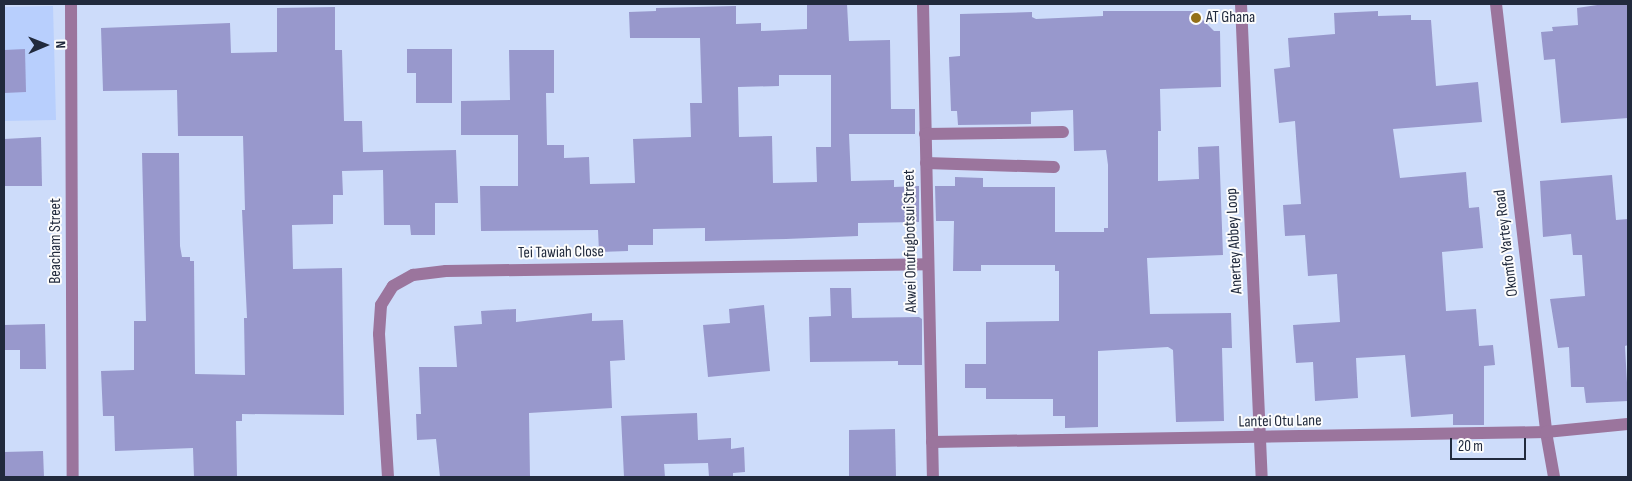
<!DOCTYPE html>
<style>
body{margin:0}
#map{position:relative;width:1632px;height:481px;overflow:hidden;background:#cddcfa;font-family:"Sofia Sans Condensed",sans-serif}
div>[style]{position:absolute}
.built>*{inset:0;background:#b8cffd}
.building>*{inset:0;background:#9898cc}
.minor>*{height:12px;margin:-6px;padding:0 6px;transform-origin:6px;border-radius:6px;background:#9b759d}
.dots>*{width:14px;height:14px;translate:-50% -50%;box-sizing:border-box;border:2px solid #fcfcfc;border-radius:50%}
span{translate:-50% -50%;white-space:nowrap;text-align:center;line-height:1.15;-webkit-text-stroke:4px #fcfcfc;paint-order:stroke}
.poi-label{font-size:16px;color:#212a3d}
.left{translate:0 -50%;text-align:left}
.street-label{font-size:16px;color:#212a3d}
.frame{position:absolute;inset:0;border:5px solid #212a3d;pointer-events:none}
.north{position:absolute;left:20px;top:20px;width:50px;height:50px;-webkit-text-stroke:4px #fcfcfc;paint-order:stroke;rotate:89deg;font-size:14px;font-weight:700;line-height:20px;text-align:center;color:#212a3d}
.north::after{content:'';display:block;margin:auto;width:18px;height:22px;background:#212a3d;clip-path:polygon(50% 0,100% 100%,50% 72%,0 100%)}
.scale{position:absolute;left:1450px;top:438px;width:76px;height:22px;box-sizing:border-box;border:2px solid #212a3d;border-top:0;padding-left:6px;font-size:15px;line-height:18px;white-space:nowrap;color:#212a3d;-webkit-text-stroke:4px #fcfcfc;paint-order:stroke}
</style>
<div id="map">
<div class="built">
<i style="clip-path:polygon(53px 6px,56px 120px,4px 121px,4px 7px)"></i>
</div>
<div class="building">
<i style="clip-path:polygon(evenodd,847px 4px,849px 41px,890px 40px,891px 109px,915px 109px,915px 134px,849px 134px,851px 181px,894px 180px,894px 187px,919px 186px,919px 222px,858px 223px,858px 236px,786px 239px,705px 241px,705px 228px,653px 229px,653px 245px,628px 245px,628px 251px,599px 252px,598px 230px,481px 231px,480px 186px,518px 186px,518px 135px,461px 135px,461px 101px,510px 100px,509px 50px,554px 50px,554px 93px,546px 93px,547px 145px,564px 145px,564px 158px,589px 157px,590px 184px,635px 183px,633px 139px,691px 137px,690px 103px,702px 103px,700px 38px,630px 38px,629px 12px,656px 11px,656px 8px,736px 6px,736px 24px,761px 23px,761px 31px,807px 29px,807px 5px,847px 4px,779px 75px,831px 75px,831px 147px,816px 147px,817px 182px,773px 183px,772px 136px,739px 137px,738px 87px,779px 86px,779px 75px)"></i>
<i style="clip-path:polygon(1604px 4px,1628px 4px,1628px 118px,1561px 123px,1555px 59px,1544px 60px,1541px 32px,1553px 31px,1552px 27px,1578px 25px,1577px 8px)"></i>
<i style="clip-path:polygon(335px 7px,335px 50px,342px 50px,344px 121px,362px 121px,363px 152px,456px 150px,458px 203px,435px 203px,435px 235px,411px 235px,410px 225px,384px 225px,383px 170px,342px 171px,343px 195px,333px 195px,333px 224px,292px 225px,293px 269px,342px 268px,344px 415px,242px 414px,242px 421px,236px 421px,237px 477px,194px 477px,193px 448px,115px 451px,114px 416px,103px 416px,101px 371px,134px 370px,134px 321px,146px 321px,142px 153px,179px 153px,180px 246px,182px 257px,190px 257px,190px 261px,194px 261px,195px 374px,245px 375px,244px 318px,247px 318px,242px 210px,245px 210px,243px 136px,178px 136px,177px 90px,103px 91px,101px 28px,230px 23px,231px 53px,277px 52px,277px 8px)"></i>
<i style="clip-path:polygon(1103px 11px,1194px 11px,1214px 31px,1220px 31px,1221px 87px,1160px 89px,1161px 131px,1158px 131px,1158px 181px,1199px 179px,1198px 147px,1219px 146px,1223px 255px,1147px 258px,1150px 314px,1231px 313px,1232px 348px,1222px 348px,1224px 421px,1176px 422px,1173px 350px,1168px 347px,1098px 351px,1098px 427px,1065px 428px,1065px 416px,1053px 416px,1053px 399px,986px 399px,986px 388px,965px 388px,965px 364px,986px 364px,986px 322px,1059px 321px,1059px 271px,1055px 271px,1055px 265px,981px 265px,981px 271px,953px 271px,954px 221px,936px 221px,935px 186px,955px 186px,955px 177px,983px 178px,983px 187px,1055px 187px,1055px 232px,1104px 232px,1104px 228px,1108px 228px,1108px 165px,1106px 150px,1074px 151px,1073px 110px,1031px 112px,1031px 124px,958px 125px,957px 111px,951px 111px,949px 57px,960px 56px,960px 14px,1032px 12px,1032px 17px,1036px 19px,1103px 16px)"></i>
<i style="clip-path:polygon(1378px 11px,1378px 16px,1411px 15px,1411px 20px,1431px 20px,1436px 86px,1478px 82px,1482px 122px,1393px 129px,1400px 178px,1466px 172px,1469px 208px,1479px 207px,1483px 248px,1442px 252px,1446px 311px,1476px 309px,1479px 346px,1493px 345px,1495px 365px,1484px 366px,1484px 425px,1453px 425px,1453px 414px,1411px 417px,1405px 355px,1356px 358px,1358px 398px,1315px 401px,1313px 362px,1296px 363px,1293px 325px,1340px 322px,1337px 274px,1308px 276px,1305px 235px,1285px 236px,1283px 205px,1301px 204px,1297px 151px,1295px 121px,1279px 123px,1274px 69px,1290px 67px,1288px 38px,1335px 34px,1334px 13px)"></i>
<i style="clip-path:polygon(25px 49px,26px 92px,4px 93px,4px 50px)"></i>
<i style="clip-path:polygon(407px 49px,452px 49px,452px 103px,416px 103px,416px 73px,407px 73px)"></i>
<i style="clip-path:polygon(41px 137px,42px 186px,4px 186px,4px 139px)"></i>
<i style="clip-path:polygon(1612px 175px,1616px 220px,1628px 219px,1628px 345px,1625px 346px,1628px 401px,1586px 403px,1584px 387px,1571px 387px,1569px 347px,1558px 348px,1550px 299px,1585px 296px,1582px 255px,1573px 255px,1571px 234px,1543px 237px,1540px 181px)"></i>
<i style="clip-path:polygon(830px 288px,851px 288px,852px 318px,919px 317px,922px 319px,922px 365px,898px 365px,898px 361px,810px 362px,809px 317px,831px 316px)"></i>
<i style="clip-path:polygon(764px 305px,770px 371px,708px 377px,703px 325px,730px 323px,729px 309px)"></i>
<i style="clip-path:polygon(516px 309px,516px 322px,592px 313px,592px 321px,623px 320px,625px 360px,610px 361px,612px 408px,529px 413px,530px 477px,440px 477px,436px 439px,417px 440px,416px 414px,421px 414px,419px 367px,457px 367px,454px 326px,482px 324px,481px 311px)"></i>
<i style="clip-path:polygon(45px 324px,46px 369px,20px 369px,20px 350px,4px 350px,4px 325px)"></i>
<i style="clip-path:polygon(697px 413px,698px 440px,731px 438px,731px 449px,744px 447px,745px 472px,733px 473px,733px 477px,709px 477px,708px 463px,664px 464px,665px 477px,624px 477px,621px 416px)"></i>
<i style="clip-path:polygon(895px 429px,896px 477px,849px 477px,849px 430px)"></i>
<i style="clip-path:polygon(43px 451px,44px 477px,4px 477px,4px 452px)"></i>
</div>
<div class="minor">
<i style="left:71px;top:4px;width:473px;rotate:89.8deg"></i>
<i style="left:923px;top:4px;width:473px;rotate:88.8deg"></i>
<i style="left:1241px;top:4px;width:473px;rotate:87.5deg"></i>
<i style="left:1496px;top:4px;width:431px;rotate:83.3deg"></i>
<i style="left:1546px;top:432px;width:46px;rotate:79.9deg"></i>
<i style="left:925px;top:134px;width:138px;rotate:-0.8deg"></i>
<i style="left:926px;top:163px;width:128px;rotate:1.8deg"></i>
<i style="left:932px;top:442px;width:614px;rotate:-0.93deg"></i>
<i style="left:1546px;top:432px;width:82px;rotate:-5.6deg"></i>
<i style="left:388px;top:477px;width:143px;rotate:-93.6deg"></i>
<i style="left:379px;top:334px;width:29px;rotate:-86deg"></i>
<i style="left:381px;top:305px;width:22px;rotate:-58deg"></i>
<i style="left:393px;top:286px;width:23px;rotate:-29deg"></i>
<i style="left:413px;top:275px;width:33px;rotate:-7deg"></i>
<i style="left:446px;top:271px;width:482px;rotate:-0.8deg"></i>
</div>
<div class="dots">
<i style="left:1196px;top:18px;background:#947018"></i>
</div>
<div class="poi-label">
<span class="left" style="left:1206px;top:18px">AT Ghana</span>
</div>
<div class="street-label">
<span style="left:56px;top:241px;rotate:-90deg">Beacham Street</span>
<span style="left:911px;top:241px;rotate:-91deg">Akwei Onufugbotsui Street</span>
<span style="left:1235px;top:241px;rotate:-93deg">Anertey Abbey Loop</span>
<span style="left:1507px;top:243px;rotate:-97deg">Okomfo Yartey Road</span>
<span style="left:561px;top:253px;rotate:-1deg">Tei Tawiah Close</span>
<span style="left:1280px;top:422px;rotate:-1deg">Lantei Otu Lane</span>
</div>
<div class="frame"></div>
<div class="north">N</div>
<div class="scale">20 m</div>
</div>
